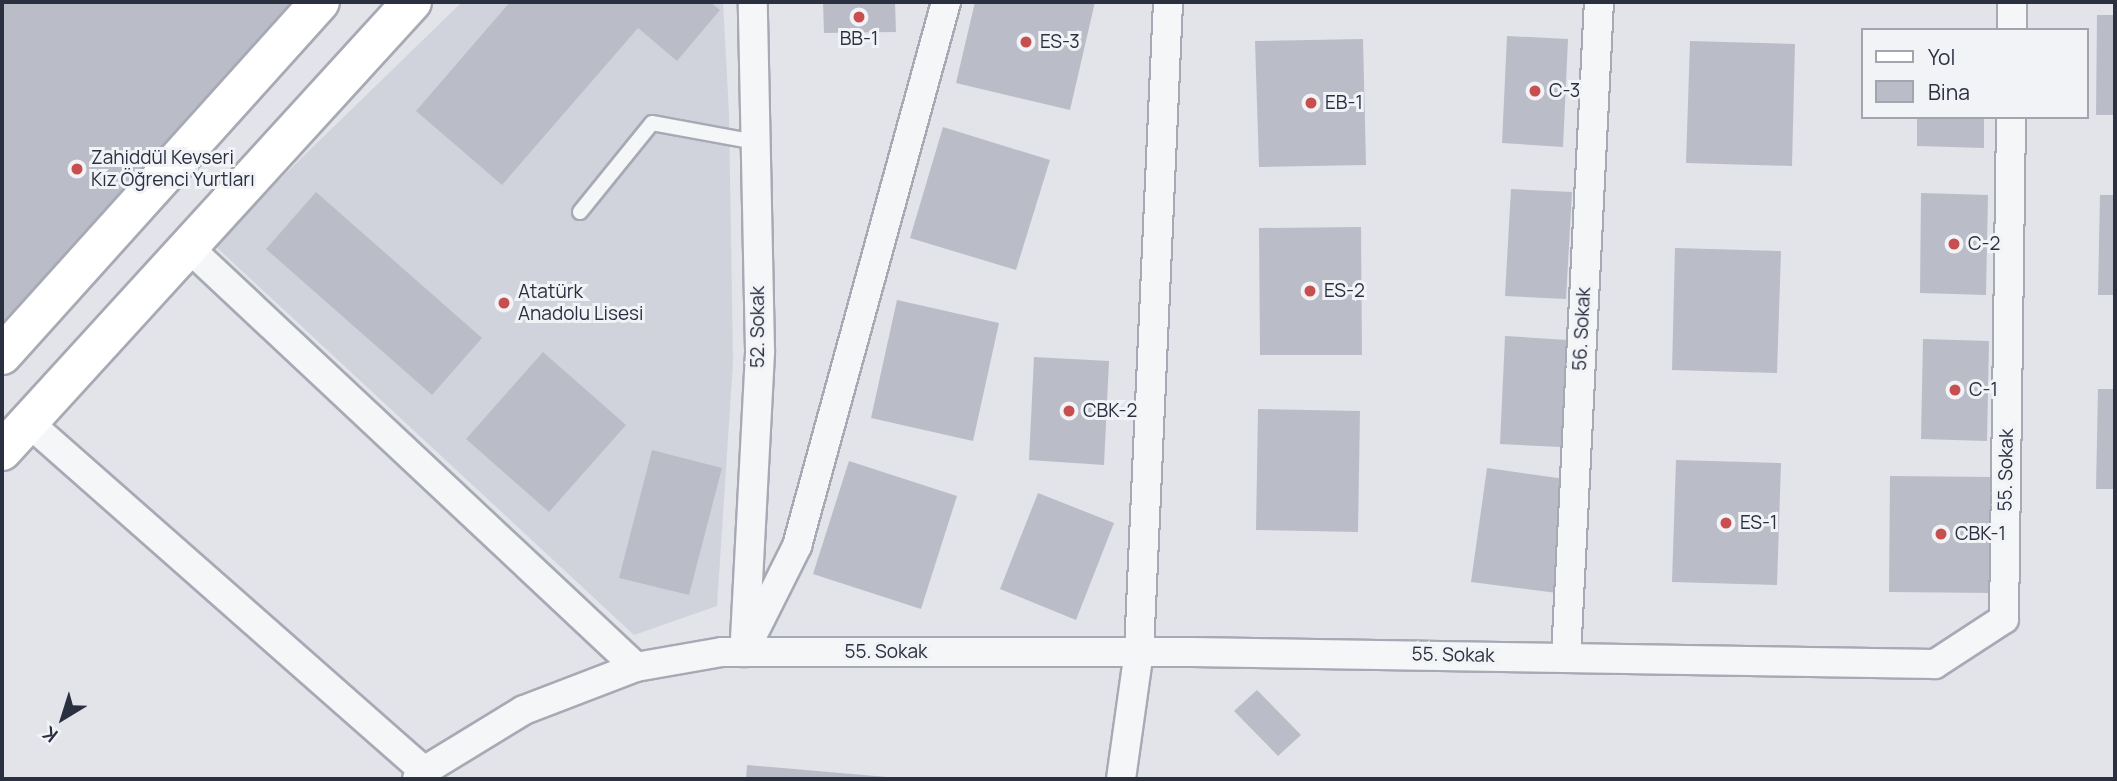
<!DOCTYPE html>
<meta charset="utf-8">
<style>
body{margin:0}
#map{position:relative;width:2117px;height:781px;overflow:hidden;background:#e2e4ea;font-family:Manrope,sans-serif}
div>[style]{position:absolute}
.built>*{inset:0;background:#d1d3dc}
.building>*{inset:0;background:#babdc7}
.roads{filter:drop-shadow(2px 0 #a7aab4) drop-shadow(-2px 0 #a7aab4) drop-shadow(0 2px #a7aab4) drop-shadow(0 -2px #a7aab4)}
.lane>*{height:14px;margin:-7px;padding:0 7px;transform-origin:7px;border-radius:7px;background:#f5f6f8}
.street>*{height:28px;margin:-14px;padding:0 14px;transform-origin:14px;border-radius:14px;background:#f5f6f8}
.secondary>*{height:38px;margin:-19px;padding:0 19px;transform-origin:19px;border-radius:19px;background:#fff}
.dots>*{width:19px;height:19px;translate:-50% -50%;box-sizing:border-box;border:4px solid #f2f3f7;border-radius:50%}
span{translate:-50% -50%;white-space:nowrap;text-align:center;line-height:1.15;-webkit-text-stroke:6px #f2f3f7;paint-order:stroke}
.poi-label{font-size:19px;color:#2b3041}
.left{translate:0 -50%;text-align:left}
.street-label{font-size:19px;color:#2b3041}
.frame{position:absolute;inset:0;border:4px solid #2b3041;pointer-events:none}
.legend{position:absolute;left:1861px;top:28px;width:228px;height:91px;box-sizing:border-box;background:#f2f3f7;border:2px solid #a2a5ae;margin:0;padding:9px 12px;list-style:none;font-size:21px;color:#2b3041}
.legend li{display:flex;align-items:center;gap:14px;height:35px}
.legend b{width:35px;border:2px solid #a2a5ae}
.north{position:absolute;left:28px;top:683px;width:70px;height:70px;-webkit-text-stroke:5px #f2f3f7;paint-order:stroke;rotate:218deg;font-size:19px;font-weight:700;line-height:28px;text-align:center;color:#2b3041}
.north::after{content:'';display:block;margin:auto;width:24px;height:32px;background:#2b3041;clip-path:polygon(50% 0,100% 100%,50% 72%,0 100%)}
</style>
<div id="map">
<div class="built">
<i style="clip-path:polygon(462px 2px,723px 2px,729px 113px,733px 362px,717px 606px,634px 635px,213px 244px)"></i>
</div>
<div class="building">
<i style="clip-path:polygon(2px 2px,302px 2px,2px 336px)"></i>
<i style="clip-path:polygon(510px 2px,710px 2px,720px 10px,677px 61px,638px 28px,502px 185px,416px 111px)"></i>
<i style="clip-path:polygon(823px 2px,895px 2px,896px 32px,824px 33px)"></i>
<i style="clip-path:polygon(975px 2px,1095px 2px,1070px 110px,956px 83px)"></i>
<i style="clip-path:polygon(2097px 15px,2115px 15px,2115px 115px,2096px 115px)"></i>
<i style="clip-path:polygon(1507px 36px,1568px 39px,1563px 147px,1502px 143px)"></i>
<i style="clip-path:polygon(1363px 39px,1366px 165px,1259px 167px,1255px 41px)"></i>
<i style="clip-path:polygon(1690px 41px,1795px 44px,1792px 166px,1686px 163px)"></i>
<i style="clip-path:polygon(1917px 117px,1984px 117px,1984px 148px,1917px 146px)"></i>
<i style="clip-path:polygon(943px 127px,1050px 160px,1016px 270px,910px 238px)"></i>
<i style="clip-path:polygon(1511px 189px,1572px 192px,1566px 299px,1505px 296px)"></i>
<i style="clip-path:polygon(316px 192px,482px 338px,432px 395px,266px 249px)"></i>
<i style="clip-path:polygon(1921px 193px,1988px 195px,1986px 295px,1920px 293px)"></i>
<i style="clip-path:polygon(2100px 195px,2115px 195px,2115px 295px,2098px 295px)"></i>
<i style="clip-path:polygon(1361px 227px,1362px 355px,1260px 355px,1259px 228px)"></i>
<i style="clip-path:polygon(1675px 248px,1781px 251px,1777px 373px,1672px 370px)"></i>
<i style="clip-path:polygon(897px 300px,999px 323px,973px 441px,871px 418px)"></i>
<i style="clip-path:polygon(1505px 336px,1567px 340px,1561px 447px,1500px 444px)"></i>
<i style="clip-path:polygon(1923px 339px,1989px 341px,1987px 441px,1921px 439px)"></i>
<i style="clip-path:polygon(543px 352px,626px 425px,549px 512px,466px 439px)"></i>
<i style="clip-path:polygon(1034px 357px,1109px 361px,1104px 465px,1029px 460px)"></i>
<i style="clip-path:polygon(2098px 389px,2115px 389px,2115px 489px,2096px 489px)"></i>
<i style="clip-path:polygon(1258px 409px,1360px 411px,1358px 532px,1256px 530px)"></i>
<i style="clip-path:polygon(652px 450px,722px 468px,689px 595px,619px 578px)"></i>
<i style="clip-path:polygon(1676px 460px,1781px 463px,1777px 585px,1672px 582px)"></i>
<i style="clip-path:polygon(849px 461px,957px 496px,921px 609px,813px 574px)"></i>
<i style="clip-path:polygon(1487px 468px,1572px 480px,1557px 593px,1471px 582px)"></i>
<i style="clip-path:polygon(1890px 476px,1993px 477px,1993px 593px,1889px 592px)"></i>
<i style="clip-path:polygon(1038px 493px,1114px 523px,1076px 620px,1000px 589px)"></i>
<i style="clip-path:polygon(1257px 690px,1301px 735px,1278px 756px,1234px 711px)"></i>
<i style="clip-path:polygon(747px 765px,887px 777px,887px 779px,746px 779px)"></i>
</div>
<div class="roads">
<div class="lane">
<i style="left:580px;top:212px;width:114px;rotate:-51deg"></i>
<i style="left:652px;top:123px;width:106px;rotate:10.4deg"></i>
</div>
<div class="street">
<i style="left:2012px;top:30px;width:28px;rotate:-90deg"></i>
<i style="left:188px;top:247px;width:614px;rotate:43.15deg"></i>
<i style="left:28px;top:422px;width:528px;rotate:41.39deg"></i>
<i style="left:745px;top:639px;width:289px;rotate:-87deg"></i>
<i style="left:760px;top:350px;width:348px;rotate:-91.2deg"></i>
<i style="left:744px;top:652px;width:119px;rotate:-63.4deg"></i>
<i style="left:797px;top:546px;width:564px;rotate:-74.68deg"></i>
<i style="left:1566px;top:657px;width:656px;rotate:-87.12deg"></i>
<i style="left:417px;top:779px;width:11px;rotate:-49deg"></i>
<i style="left:424px;top:771px;width:117px;rotate:-31.4deg"></i>
<i style="left:524px;top:710px;width:120px;rotate:-21deg"></i>
<i style="left:636px;top:667px;width:87px;rotate:-9.9deg"></i>
<i style="left:722px;top:652px;width:470px"></i>
<i style="left:1192px;top:652px;width:743px;rotate:0.93deg"></i>
<i style="left:1935px;top:664px;width:82px;rotate:-33.1deg"></i>
<i style="left:2004px;top:619px;width:502px;rotate:-89.2deg"></i>
<i style="left:1121px;top:779px;width:129px;rotate:-82deg"></i>
<i style="left:1139px;top:651px;width:650px;rotate:-87.44deg"></i>
</div>
<div class="secondary">
<i style="left:2px;top:355px;width:475px;rotate:-48deg"></i>
<i style="left:2px;top:451px;width:608px;rotate:-47.6deg"></i>
</div>
</div>
<div class="dots">
<i style="left:859px;top:17px;background:#c84f4f"></i>
<i style="left:1026px;top:42px;background:#c84f4f"></i>
<i style="left:1535px;top:91px;background:#c84f4f"></i>
<i style="left:1311px;top:103px;background:#c84f4f"></i>
<i style="left:77px;top:169px;background:#c84f4f"></i>
<i style="left:1954px;top:244px;background:#c84f4f"></i>
<i style="left:1310px;top:291px;background:#c84f4f"></i>
<i style="left:504px;top:303px;background:#c84f4f"></i>
<i style="left:1955px;top:390px;background:#c84f4f"></i>
<i style="left:1069px;top:411px;background:#c84f4f"></i>
<i style="left:1726px;top:523px;background:#c84f4f"></i>
<i style="left:1941px;top:534px;background:#c84f4f"></i>
</div>
<div class="poi-label">
<span style="left:859px;top:39px">BB-1</span>
<span class="left" style="left:1040px;top:42px">ES-3</span>
<span class="left" style="left:1549px;top:91px">C-3</span>
<span class="left" style="left:1325px;top:103px">EB-1</span>
<span class="left" style="left:91px;top:169px">Zahiddül Kevseri<br>Kız Öğrenci Yurtları</span>
<span class="left" style="left:1968px;top:244px">C-2</span>
<span class="left" style="left:1324px;top:291px">ES-2</span>
<span class="left" style="left:518px;top:303px">Atatürk<br>Anadolu Lisesi</span>
<span class="left" style="left:1969px;top:390px">C-1</span>
<span class="left" style="left:1083px;top:411px">CBK-2</span>
<span class="left" style="left:1740px;top:523px">ES-1</span>
<span class="left" style="left:1955px;top:534px">CBK-1</span>
</div>
<div class="street-label">
<span style="left:758px;top:327px;rotate:-90deg">52. Sokak</span>
<span style="left:1582px;top:329px;rotate:-87deg">56. Sokak</span>
<span style="left:2006px;top:470px;rotate:-89deg">55. Sokak</span>
<span style="left:886px;top:652px">55. Sokak</span>
<span style="left:1453px;top:655px;rotate:1deg">55. Sokak</span>
</div>
<div class="frame"></div>
<ul class="legend">
<li><b style="height:9px;background:#fff"></b>Yol</li>
<li><b style="height:19px;background:#babdc7"></b>Bina</li>
</ul>
<div class="north">K</div>
</div>
